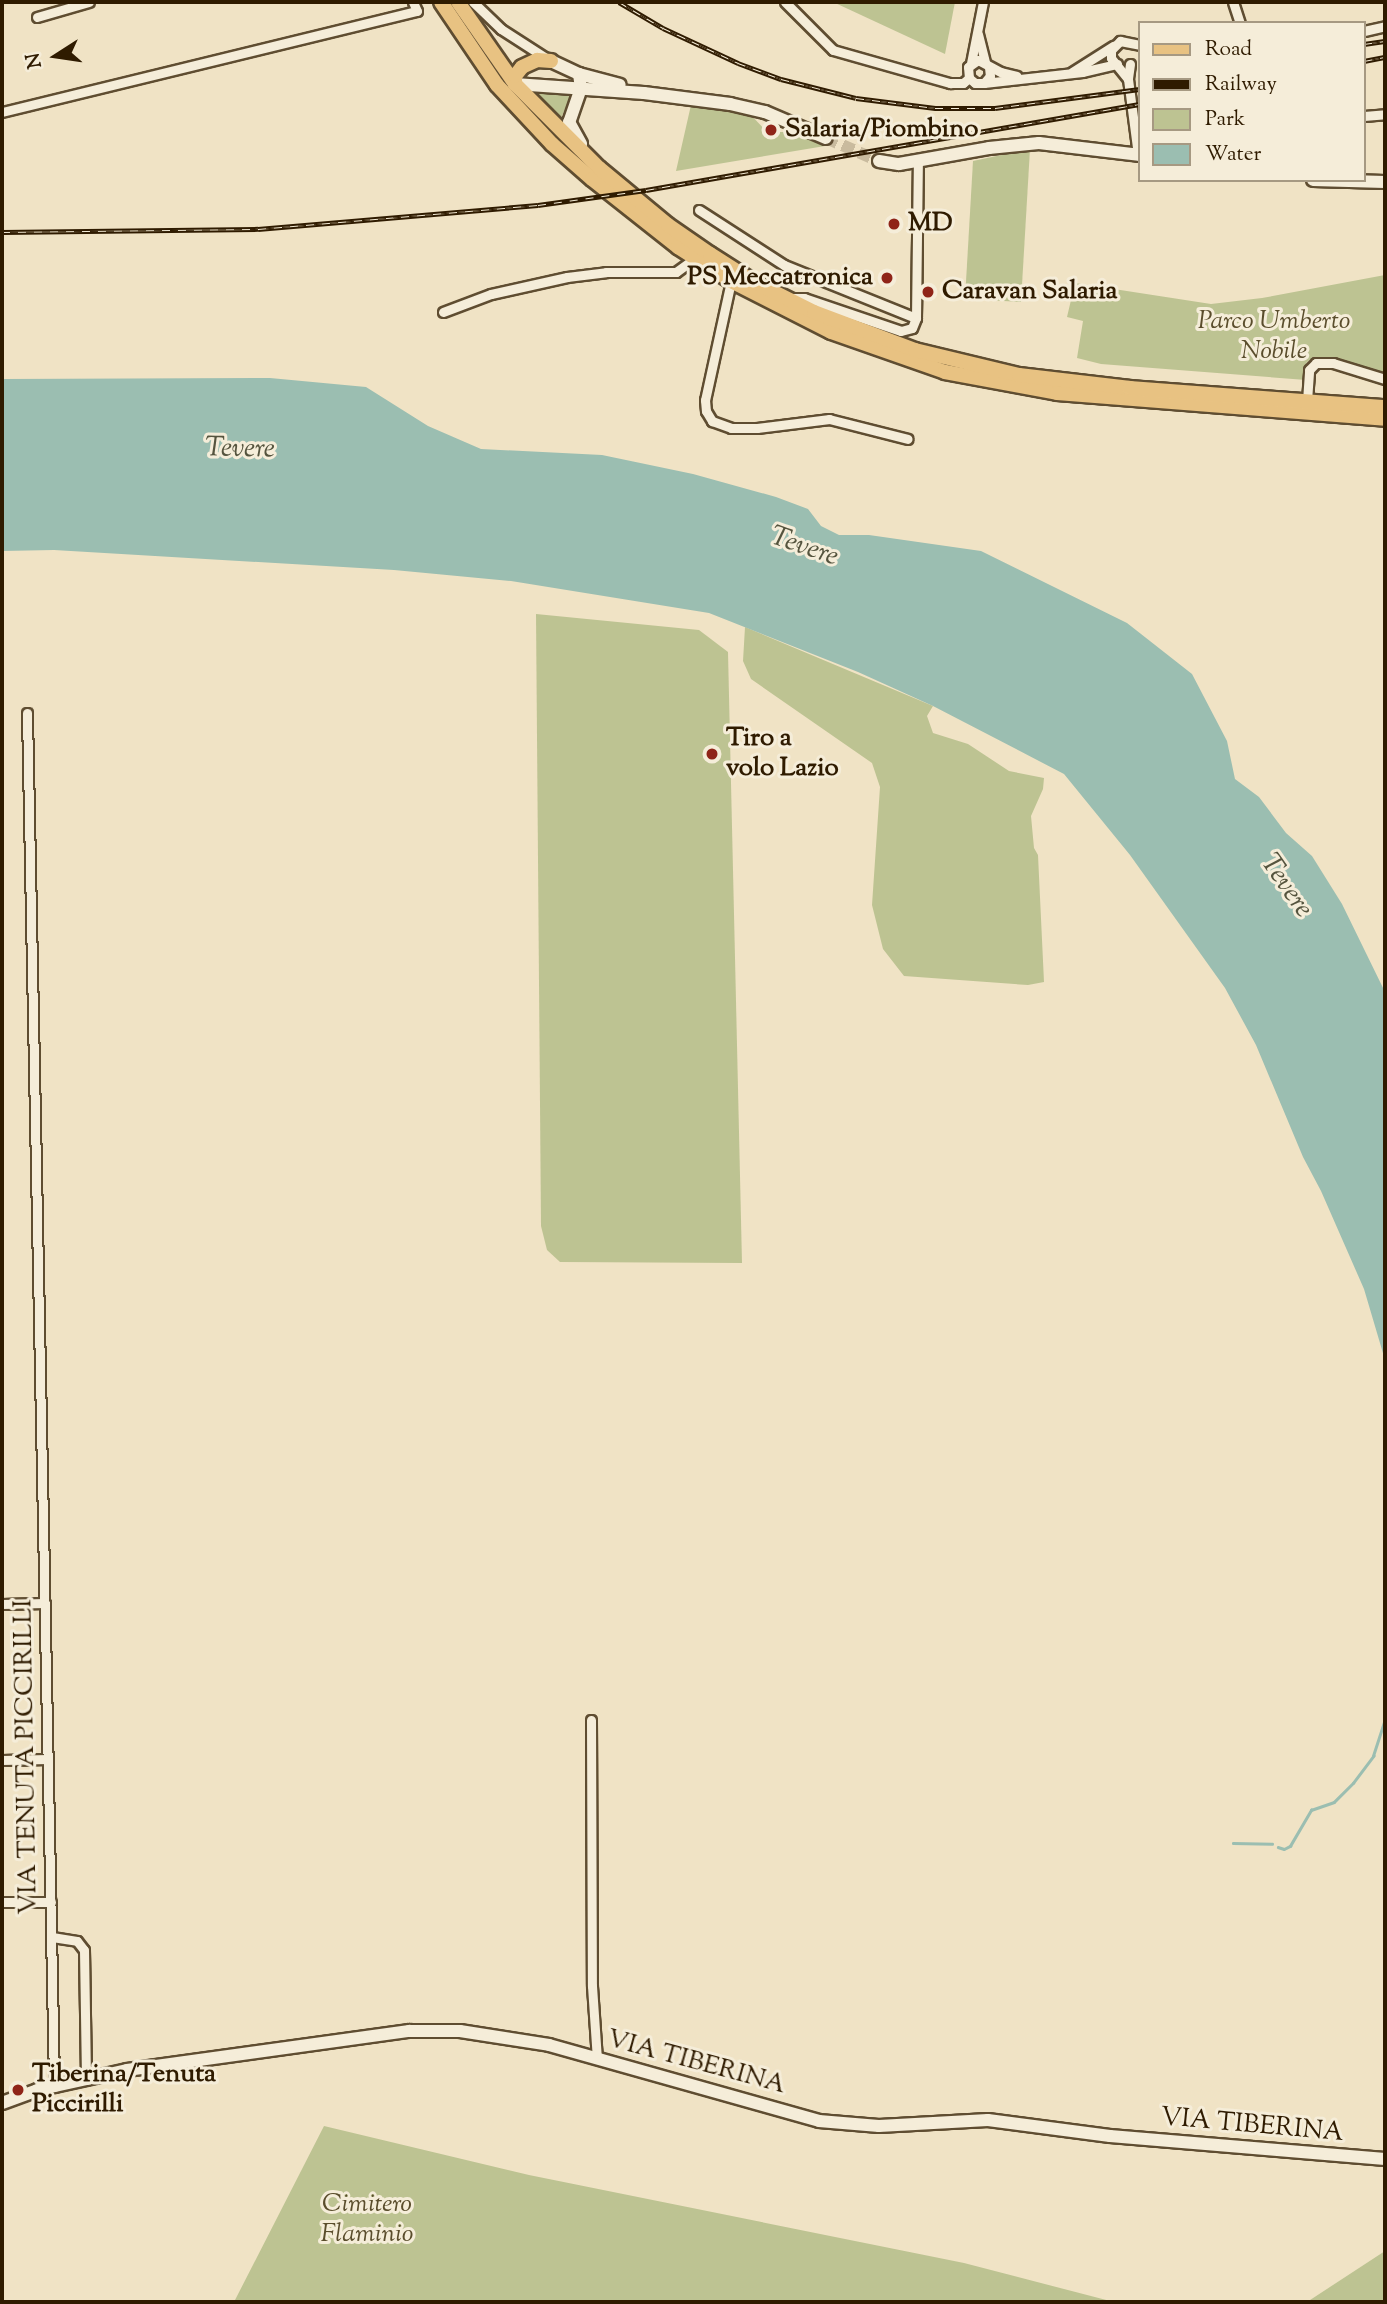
<!DOCTYPE html>
<style>
body{margin:0}
#map{position:relative;width:1387px;height:2304px;overflow:hidden;background:#f0e3c5;font-family:"Sorts Mill Goudy",serif}
div>[style]{position:absolute}
.green>*{inset:0;background:#bdc392}
.water>*{inset:0;background:#9bbeb1}
.stream>*{height:2.5px;margin:-1.25px;padding:0 1.25px;transform-origin:1.25px;border-radius:1.25px;background:#9bbeb1}
.secondary-tunnel>*{height:12px;margin-top:-6px;transform-origin:0;background:repeating-linear-gradient(90deg,#c9bb9e 0 12px,transparent 0 18px)}
.roads{filter:drop-shadow(2px 0 #5f4d31) drop-shadow(-2px 0 #5f4d31) drop-shadow(0 2px #5f4d31) drop-shadow(0 -2px #5f4d31)}
.street>*{height:9px;margin:-4.5px;padding:0 4.5px;transform-origin:4.5px;border-radius:4.5px;background:#f5edd9}
.secondary>*{height:12px;margin:-6px;padding:0 6px;transform-origin:6px;border-radius:6px;background:#f5edd9}
.primary>*{height:14px;margin:-7px;padding:0 7px;transform-origin:7px;border-radius:7px;background:#e8c282}
.rail>*{height:5px;margin-top:-2.5px;transform-origin:0;background:repeating-linear-gradient(90deg,#f5edd9 0 8px,#2f1b00 0 16px);box-sizing:border-box;border-block:2px solid #2f1b00}
.dots>*{width:19px;height:19px;translate:-50% -50%;box-sizing:border-box;border:4px solid #f5edd9;border-radius:50%}
span{translate:-50% -50%;white-space:nowrap;text-align:center;line-height:1.15;-webkit-text-stroke:6px #f5edd9;paint-order:stroke}
.poi-label{font-size:26px;color:#2f1b00;font-weight:700}
.left{translate:0 -50%;text-align:left}
.right{translate:-100% -50%;text-align:right}
.park-label{font-size:26px;color:#5a4d2c;font-style:italic}
.street-label{font-size:26px;color:#2f1b00}
.water-label{font-size:28px;color:#55543e;font-style:italic}
.frame{position:absolute;inset:0;border:4px solid #2f1b00;pointer-events:none}
.legend{position:absolute;left:1138px;top:21px;width:228px;height:161px;box-sizing:border-box;background:#f5edd9;border:2px solid #a69982;margin:0;padding:9px 12px;list-style:none;font-size:21px;color:#2f1b00}
.legend li{display:flex;align-items:center;gap:14px;height:35px}
.legend b{width:35px;border:2px solid #a69982}
.north{position:absolute;left:21px;top:21px;width:70px;height:70px;-webkit-text-stroke:5px #f5edd9;paint-order:stroke;rotate:258deg;font-size:19px;font-weight:700;line-height:28px;text-align:center;color:#2f1b00}
.north::after{content:'';display:block;margin:auto;width:24px;height:32px;background:#2f1b00;clip-path:polygon(50% 0,100% 100%,50% 72%,0 100%)}
</style>
<div id="map">
<div class="green">
<i style="clip-path:polygon(833px 2px,955px 2px,945px 54px)"></i>
<i style="clip-path:polygon(536px 92px,573px 92px,560px 120px,534px 94px)"></i>
<i style="clip-path:polygon(691px 105px,748px 112px,767px 132px,798px 132px,825px 146px,676px 171px)"></i>
<i style="clip-path:polygon(1030px 149px,1021px 302px,965px 299px,973px 161px)"></i>
<i style="clip-path:polygon(1385px 275px,1385px 375px,1342px 360px,1312px 358px,1306px 363px,1306px 380px,1101px 364px,1077px 358px,1083px 321px,1067px 317px,1075px 283px,1211px 304px,1262px 298px)"></i>
<i style="clip-path:polygon(536px 614px,699px 630px,728px 652px,742px 1263px,560px 1262px,547px 1250px,541px 1226px)"></i>
<i style="clip-path:polygon(745px 627px,933px 706px,927px 716px,933px 733px,968px 744px,1009px 771px,1044px 778px,1043px 789px,1031px 816px,1034px 848px,1038px 855px,1044px 982px,1028px 985px,904px 976px,883px 949px,872px 905px,880px 787px,872px 763px,751px 679px,743px 661px)"></i>
<i style="clip-path:polygon(324px 2126px,529px 2175px,964px 2263px,1114px 2302px,234px 2302px)"></i>
<i style="clip-path:polygon(1385px 2251px,1385px 2302px,1307px 2302px)"></i>
</div>
<div class="water">
<i style="clip-path:polygon(270px 378px,366px 387px,428px 426px,481px 449px,602px 455px,693px 474px,776px 497px,808px 509px,821px 526px,839px 535px,869px 535px,981px 551px,1127px 623px,1192px 674px,1227px 741px,1235px 779px,1259px 797px,1286px 833px,1312px 856px,1342px 904px,1385px 992px,1385px 1360px,1364px 1289px,1321px 1191px,1303px 1157px,1256px 1045px,1225px 988px,1130px 855px,1064px 774px,933px 706px,858px 672px,709px 613px,511px 581px,394px 570px,54px 550px,2px 551px,2px 379px)"></i>
</div>
<div class="stream">
<i style="left:1233px;top:1843px;width:39px;rotate:1deg"></i>
<i style="left:1278px;top:1847px;width:6px;rotate:18deg"></i>
<i style="left:1284px;top:1849px;width:7px;rotate:-27deg"></i>
<i style="left:1290px;top:1846px;width:42px;rotate:-59.7deg"></i>
<i style="left:1311px;top:1810px;width:24px;rotate:-19deg"></i>
<i style="left:1334px;top:1802px;width:27px;rotate:-45deg"></i>
<i style="left:1353px;top:1783px;width:34px;rotate:-53deg"></i>
<i style="left:1373px;top:1756px;width:40px;rotate:-72deg"></i>
</div>
<div class="secondary-tunnel">
<i style="left:826px;top:138px;width:58px;rotate:23.5deg"></i>
</div>
<div class="roads">
<div class="street">
<i style="left:473px;top:2px;width:39px;rotate:44deg"></i>
<i style="left:501px;top:29px;width:54px;rotate:32.8deg"></i>
<i style="left:785px;top:2px;width:68px;rotate:45deg"></i>
<i style="left:833px;top:50px;width:122px;rotate:15.8deg"></i>
<i style="left:950px;top:83px;width:13px"></i>
<i style="left:963px;top:83px;width:8px;rotate:-40deg"></i>
<i style="left:1233px;top:2px;width:22px;rotate:72deg"></i>
<i style="left:37px;top:17px;width:54px;rotate:-16.1deg"></i>
<i style="left:1364px;top:31px;width:22px;rotate:-13deg"></i>
<i style="left:978px;top:34px;width:29px;rotate:76deg"></i>
<i style="left:971px;top:63px;width:62px;rotate:-78.9deg"></i>
<i style="left:1130px;top:64px;width:15px;rotate:98deg"></i>
<i style="left:1128px;top:79px;width:77px;rotate:82.5deg"></i>
<i style="left:989px;top:67px;width:9px;rotate:84deg"></i>
<i style="left:990px;top:76px;width:9px;rotate:131deg"></i>
<i style="left:984px;top:83px;width:9px;rotate:180deg"></i>
<i style="left:975px;top:83px;width:8px;rotate:-140deg"></i>
<i style="left:969px;top:78px;width:11px;rotate:-95deg"></i>
<i style="left:968px;top:67px;width:12px;rotate:-35deg"></i>
<i style="left:978px;top:60px;width:26px;rotate:28deg"></i>
<i style="left:1001px;top:72px;width:16px;rotate:14deg"></i>
<i style="left:1072px;top:72px;width:49px;rotate:-32.4deg"></i>
<i style="left:1128px;top:79px;width:27px;rotate:-129deg"></i>
<i style="left:1111px;top:58px;width:8px;rotate:-90deg"></i>
<i style="left:1111px;top:50px;width:13px;rotate:-45deg"></i>
<i style="left:1120px;top:41px;width:20px;rotate:11deg"></i>
<i style="left:984px;top:83px;width:99px;rotate:-6.4deg"></i>
<i style="left:1082px;top:72px;width:36px;rotate:-13deg"></i>
<i style="left:2px;top:112px;width:427px;rotate:-13.7deg"></i>
<i style="left:417px;top:11px;width:10px;rotate:-114deg"></i>
<i style="left:1364px;top:116px;width:21px;rotate:-5deg"></i>
<i style="left:699px;top:210px;width:101px;rotate:32.9deg"></i>
<i style="left:784px;top:265px;width:142px;rotate:21.9deg"></i>
<i style="left:731px;top:281px;width:122px;rotate:102.3deg"></i>
<i style="left:705px;top:400px;width:11px;rotate:85deg"></i>
<i style="left:706px;top:411px;width:12px;rotate:59deg"></i>
<i style="left:712px;top:421px;width:20px;rotate:20deg"></i>
<i style="left:731px;top:428px;width:26px"></i>
<i style="left:757px;top:428px;width:73px;rotate:-7.1deg"></i>
<i style="left:829px;top:419px;width:81px;rotate:14.2deg"></i>
<i style="left:791px;top:298px;width:13px"></i>
<i style="left:804px;top:298px;width:102px;rotate:18.8deg"></i>
<i style="left:901px;top:331px;width:11px;rotate:-15deg"></i>
<i style="left:912px;top:328px;width:11px;rotate:-68deg"></i>
<i style="left:916px;top:318px;width:157px;rotate:-89.3deg"></i>
<i style="left:443px;top:312px;width:51px;rotate:-20.6deg"></i>
<i style="left:491px;top:294px;width:78px;rotate:-12.6deg"></i>
<i style="left:567px;top:277px;width:39px;rotate:-7deg"></i>
<i style="left:606px;top:272px;width:70px"></i>
<i style="left:676px;top:272px;width:24px;rotate:-36deg"></i>
<i style="left:1307px;top:401px;width:31px;rotate:-86deg"></i>
<i style="left:1309px;top:370px;width:10px;rotate:-45deg"></i>
<i style="left:1316px;top:363px;width:17px"></i>
<i style="left:1333px;top:363px;width:54px;rotate:17.1deg"></i>
<i style="left:27px;top:713px;width:1374px;rotate:88.87deg"></i>
<i style="left:2px;top:1604px;width:43px;rotate:-1.3deg"></i>
<i style="left:591px;top:1720px;width:266px;rotate:89.8deg"></i>
<i style="left:592px;top:1986px;width:73px;rotate:86.1deg"></i>
<i style="left:2px;top:1760px;width:46px;rotate:-1.2deg"></i>
<i style="left:2px;top:1902px;width:49px"></i>
<i style="left:52px;top:1937px;width:25px;rotate:9deg"></i>
<i style="left:77px;top:1941px;width:11px;rotate:52deg"></i>
<i style="left:84px;top:1950px;width:130px;rotate:89.1deg"></i>
</div>
<div class="secondary">
<i style="left:551px;top:61px;width:31px;rotate:25deg"></i>
<i style="left:579px;top:74px;width:42px;rotate:15deg"></i>
<i style="left:579px;top:74px;width:14px;rotate:82deg"></i>
<i style="left:581px;top:88px;width:36px;rotate:109deg"></i>
<i style="left:569px;top:122px;width:25px;rotate:61deg"></i>
<i style="left:515px;top:84px;width:129px;rotate:4deg"></i>
<i style="left:644px;top:93px;width:87px;rotate:7.3deg"></i>
<i style="left:730px;top:104px;width:36px;rotate:13deg"></i>
<i style="left:765px;top:112px;width:66px;rotate:23.1deg"></i>
<i style="left:879px;top:161px;width:20px;rotate:9deg"></i>
<i style="left:899px;top:164px;width:91px;rotate:-10.1deg"></i>
<i style="left:989px;top:148px;width:50px;rotate:-5.7deg"></i>
<i style="left:1039px;top:143px;width:102px;rotate:6.8deg"></i>
<i style="left:1313px;top:180px;width:72px;rotate:1.6deg"></i>
<i style="left:2px;top:2103px;width:37px;rotate:-20deg"></i>
<i style="left:37px;top:2090px;width:92px;rotate:-12.5deg"></i>
<i style="left:127px;top:2070px;width:285px;rotate:-7.9deg"></i>
<i style="left:409px;top:2031px;width:51px"></i>
<i style="left:460px;top:2031px;width:90px;rotate:8.9deg"></i>
<i style="left:549px;top:2045px;width:280px;rotate:15.7deg"></i>
<i style="left:819px;top:2121px;width:60px;rotate:4.8deg"></i>
<i style="left:879px;top:2126px;width:109px;rotate:-3.2deg"></i>
<i style="left:988px;top:2120px;width:123px;rotate:7.5deg"></i>
<i style="left:1110px;top:2136px;width:276px;rotate:4.8deg"></i>
</div>
<div class="primary">
<i style="left:441px;top:2px;width:100px;rotate:56deg"></i>
<i style="left:497px;top:85px;width:81px;rotate:47deg"></i>
<i style="left:552px;top:144px;width:53px;rotate:41.2deg"></i>
<i style="left:592px;top:179px;width:110px;rotate:38.3deg"></i>
<i style="left:678px;top:247px;width:63px;rotate:32.7deg"></i>
<i style="left:731px;top:281px;width:112px;rotate:27deg"></i>
<i style="left:831px;top:332px;width:121px;rotate:19.3deg"></i>
<i style="left:945px;top:372px;width:114px;rotate:10.6deg"></i>
<i style="left:1057px;top:393px;width:329px;rotate:4.5deg"></i>
<i style="left:458px;top:2px;width:100px;rotate:55.2deg"></i>
<i style="left:515px;top:84px;width:119px;rotate:45deg"></i>
<i style="left:599px;top:168px;width:89px;rotate:39.6deg"></i>
<i style="left:668px;top:225px;width:51px;rotate:34.6deg"></i>
<i style="left:710px;top:254px;width:52px;rotate:32.5deg"></i>
<i style="left:754px;top:282px;width:67px;rotate:26.6deg"></i>
<i style="left:814px;top:312px;width:108px;rotate:20.6deg"></i>
<i style="left:915px;top:350px;width:107px;rotate:13.5deg"></i>
<i style="left:1019px;top:375px;width:112px;rotate:6.7deg"></i>
<i style="left:1130px;top:388px;width:256px;rotate:4.3deg"></i>
<i style="left:515px;top:84px;width:8px;rotate:-90deg"></i>
<i style="left:515px;top:76px;width:11px;rotate:-52deg"></i>
<i style="left:522px;top:67px;width:17px;rotate:-25deg"></i>
<i style="left:537px;top:60px;width:14px;rotate:4deg"></i>
</div>
</div>
<div class="rail">
<i style="left:619px;top:2px;width:51px;rotate:30.6deg"></i>
<i style="left:663px;top:28px;width:83px;rotate:25deg"></i>
<i style="left:738px;top:63px;width:46px;rotate:20.4deg"></i>
<i style="left:781px;top:79px;width:77px;rotate:14.2deg"></i>
<i style="left:856px;top:98px;width:80px;rotate:7.2deg"></i>
<i style="left:935px;top:108px;width:60px"></i>
<i style="left:995px;top:108px;width:146px;rotate:-7.5deg"></i>
<i style="left:1364px;top:44px;width:21px;rotate:-8deg"></i>
<i style="left:1364px;top:61px;width:21px;rotate:-11deg"></i>
<i style="left:2px;top:232px;width:256px;rotate:-0.7deg"></i>
<i style="left:258px;top:229px;width:281px;rotate:-4.9deg"></i>
<i style="left:538px;top:205px;width:109px;rotate:-7.9deg"></i>
<i style="left:646px;top:190px;width:501px;rotate:-9.88deg"></i>
</div>
<div class="dots">
<i style="left:771px;top:130px;background:#8f2418"></i>
<i style="left:894px;top:224px;background:#8f2418"></i>
<i style="left:887px;top:278px;background:#8f2418"></i>
<i style="left:928px;top:292px;background:#8f2418"></i>
<i style="left:712px;top:754px;background:#8f2418"></i>
<i style="left:18px;top:2090px;background:#8f2418"></i>
</div>
<div class="poi-label">
<span class="left" style="left:785px;top:130px">Salaria/Piombino</span>
<span class="left" style="left:908px;top:224px">MD</span>
<span class="right" style="left:873px;top:278px">PS Meccatronica</span>
<span class="left" style="left:942px;top:292px">Caravan Salaria</span>
<span class="left" style="left:726px;top:754px">Tiro a<br>volo Lazio</span>
<span class="left" style="left:32px;top:2090px">Tiberina/Tenuta<br>Piccirilli</span>
</div>
<div class="park-label">
<span style="left:1274px;top:337px">Parco Umberto<br>Nobile</span>
<span style="left:367px;top:2220px">Cimitero<br>Flaminio</span>
</div>
<div class="street-label">
<span style="left:27px;top:1757px;rotate:-91deg">VIA TENUTA PICCIRILLI</span>
<span style="left:696px;top:2063px;rotate:15deg">VIA TIBERINA</span>
<span style="left:1252px;top:2126px;rotate:5deg">VIA TIBERINA</span>
</div>
<div class="water-label">
<span style="left:240px;top:449px;rotate:1deg">Tevere</span>
<span style="left:804px;top:547px;rotate:19deg">Tevere</span>
<span style="left:1286px;top:886px;rotate:55deg">Tevere</span>
</div>
<div class="frame"></div>
<ul class="legend">
<li><b style="height:9px;background:#e8c282"></b>Road</li>
<li><b style="height:9px;background:#2f1b00"></b>Railway</li>
<li><b style="height:19px;background:#bdc392"></b>Park</li>
<li><b style="height:19px;background:#9bbeb1"></b>Water</li>
</ul>
<div class="north">N</div>
</div>
